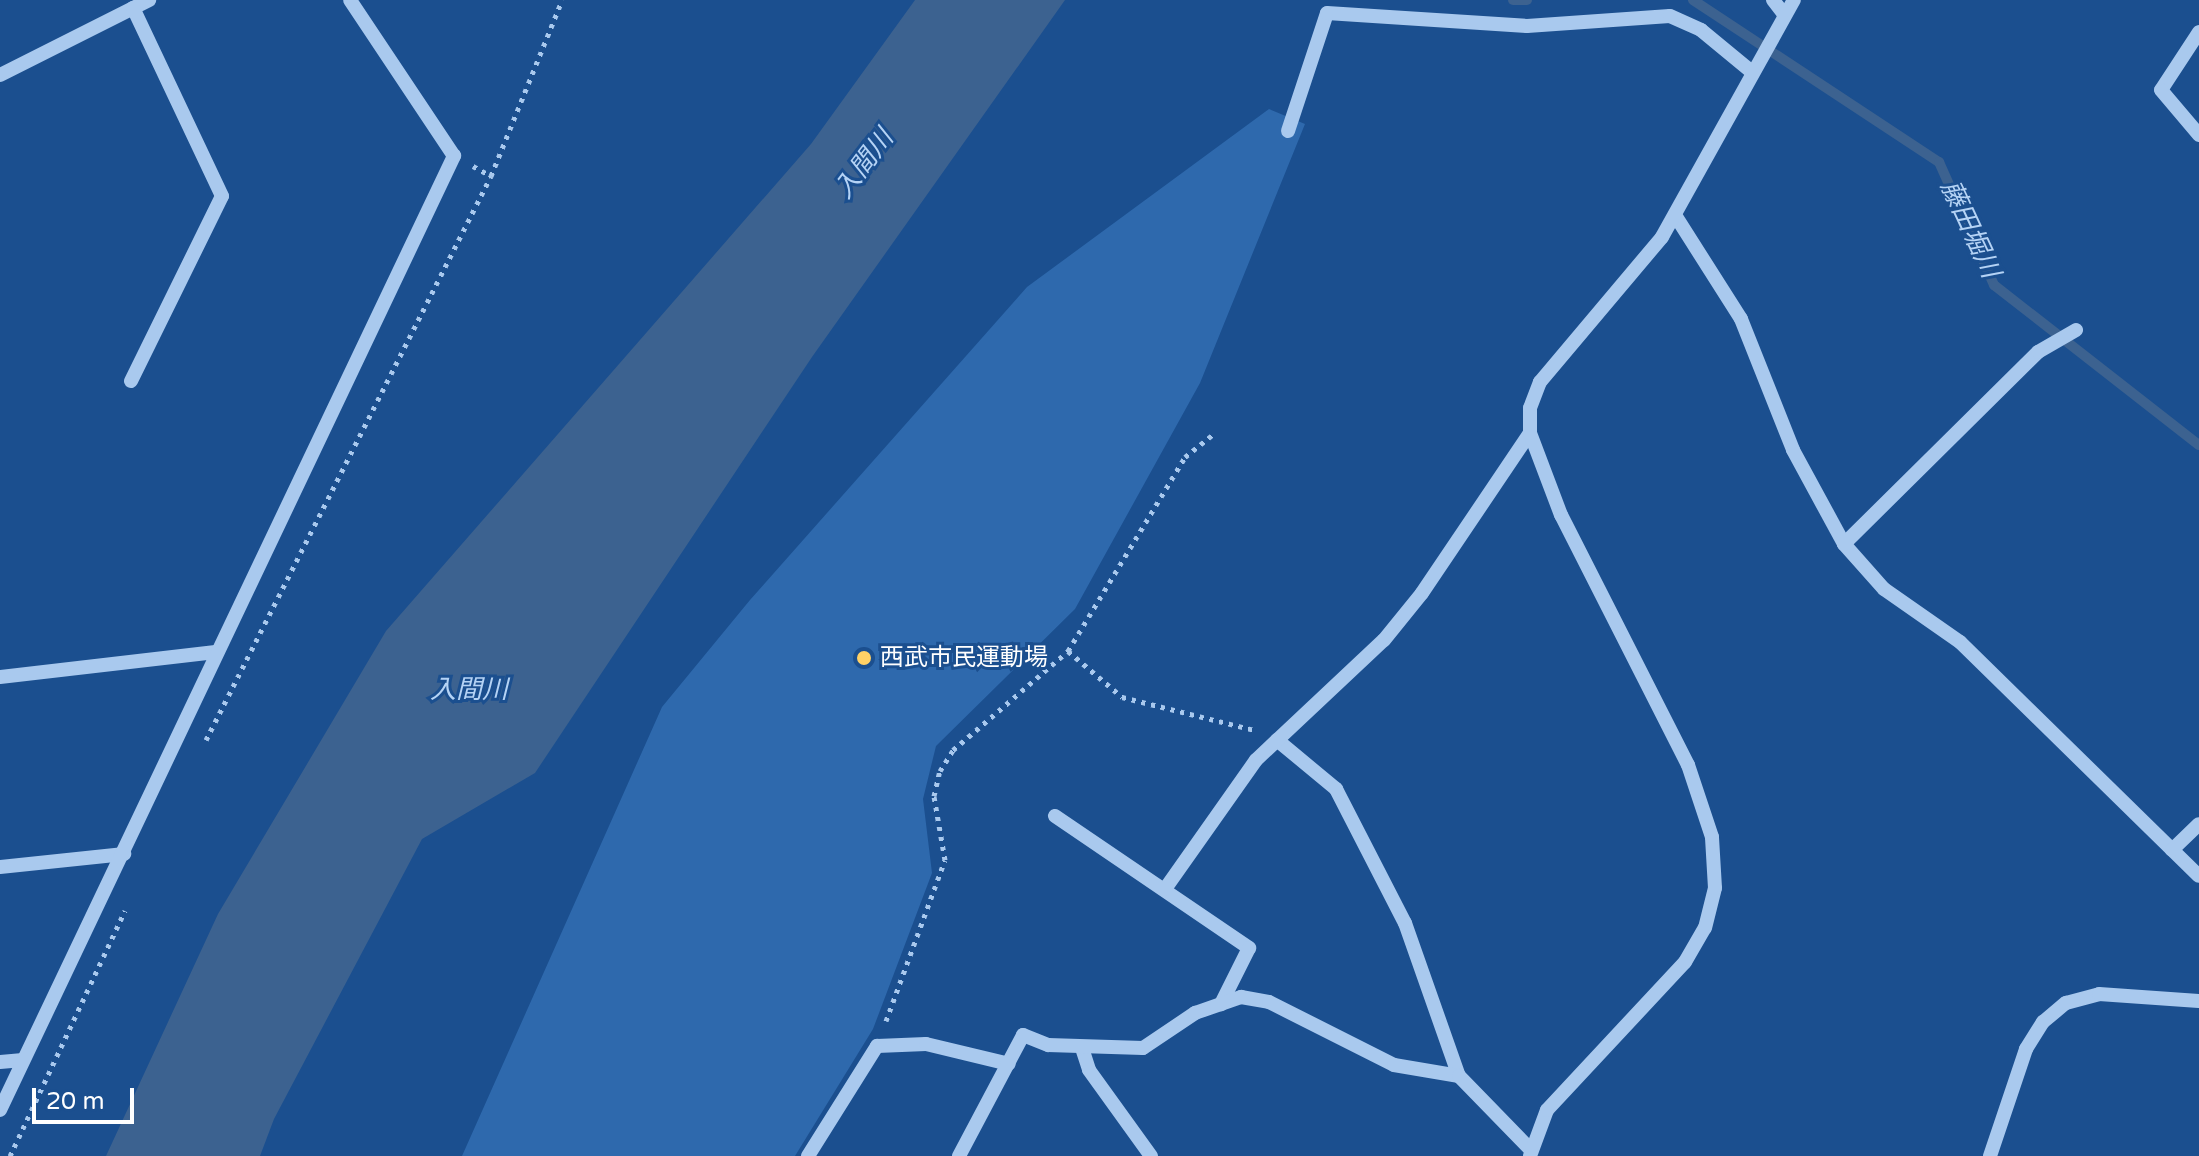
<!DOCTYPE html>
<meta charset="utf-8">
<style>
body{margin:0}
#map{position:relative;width:2199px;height:1156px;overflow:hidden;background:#1b4f8f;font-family:"Varela Round","Noto Sans JP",sans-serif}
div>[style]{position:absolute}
.green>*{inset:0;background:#2e69ad}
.water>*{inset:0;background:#3c6290}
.stream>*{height:10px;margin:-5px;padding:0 5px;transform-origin:5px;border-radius:5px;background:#3c6290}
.path>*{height:5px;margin-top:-2.5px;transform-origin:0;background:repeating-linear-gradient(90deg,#a9c9ee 0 4px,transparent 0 10px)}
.minor>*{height:14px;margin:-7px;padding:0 7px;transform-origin:7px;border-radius:7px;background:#a9c9ee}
.dots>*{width:22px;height:22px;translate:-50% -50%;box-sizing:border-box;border:4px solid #1b4f8f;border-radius:50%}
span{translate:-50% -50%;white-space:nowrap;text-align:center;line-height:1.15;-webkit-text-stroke:6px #1b4f8f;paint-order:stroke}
.poi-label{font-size:24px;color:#fff}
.left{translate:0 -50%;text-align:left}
.water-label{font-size:26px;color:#b5d3f5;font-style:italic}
.scale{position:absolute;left:32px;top:1088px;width:102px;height:36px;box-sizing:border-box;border:4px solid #fff;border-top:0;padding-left:10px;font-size:24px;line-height:28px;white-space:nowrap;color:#fff;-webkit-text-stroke:6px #1b4f8f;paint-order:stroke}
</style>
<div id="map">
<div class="green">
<i style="clip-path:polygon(1269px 109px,1305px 124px,1200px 383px,1075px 609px,936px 746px,923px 799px,932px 873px,873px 1029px,795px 1156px,462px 1156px,662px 707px,750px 600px,1027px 287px)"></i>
</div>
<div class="water">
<i style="clip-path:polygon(915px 0,1065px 0,812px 357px,535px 773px,422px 839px,274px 1119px,260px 1156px,106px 1156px,218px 914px,386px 631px,811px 144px)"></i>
</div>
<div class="stream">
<i style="left:1513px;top:0;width:14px"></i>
<i style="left:1693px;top:0;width:295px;rotate:33.4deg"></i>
<i style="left:1939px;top:162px;width:135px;rotate:65.9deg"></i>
<i style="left:1994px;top:285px;width:260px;rotate:38deg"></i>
</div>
<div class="path">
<i style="left:473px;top:166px;width:21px;rotate:29deg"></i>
<i style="left:491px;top:176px;width:190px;rotate:-68deg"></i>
<i style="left:1068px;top:651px;width:71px;rotate:40.4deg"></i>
<i style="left:1122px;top:697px;width:136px;rotate:14deg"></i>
<i style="left:206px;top:740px;width:632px;rotate:-63.19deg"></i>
<i style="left:886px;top:1021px;width:171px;rotate:-69.9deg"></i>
<i style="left:945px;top:860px;width:65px;rotate:-99.8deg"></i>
<i style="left:934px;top:796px;width:26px;rotate:-77deg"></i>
<i style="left:940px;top:771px;width:25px;rotate:-58deg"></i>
<i style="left:953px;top:750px;width:152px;rotate:-40.7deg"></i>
<i style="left:1068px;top:651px;width:227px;rotate:-58.9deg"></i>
<i style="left:1185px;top:457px;width:38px;rotate:-39deg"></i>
<i style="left:10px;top:1156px;width:271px;rotate:-64.9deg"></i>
</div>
<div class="minor">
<i style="left:1773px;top:0;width:16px;rotate:52deg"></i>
<i style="left:2199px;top:32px;width:69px;rotate:123.2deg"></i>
<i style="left:2161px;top:90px;width:59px;rotate:49.8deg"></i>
<i style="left:0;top:75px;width:167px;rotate:-26.7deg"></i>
<i style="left:1288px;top:131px;width:124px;rotate:-71.7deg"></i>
<i style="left:1327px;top:13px;width:200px;rotate:3.7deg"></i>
<i style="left:1527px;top:26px;width:143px;rotate:-4deg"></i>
<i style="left:1670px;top:16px;width:34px;rotate:24deg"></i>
<i style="left:1701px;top:30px;width:66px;rotate:39.5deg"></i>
<i style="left:1675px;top:215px;width:123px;rotate:57.6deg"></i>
<i style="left:1741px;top:319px;width:141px;rotate:68.3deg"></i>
<i style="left:1793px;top:450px;width:107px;rotate:61.5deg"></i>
<i style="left:1844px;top:544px;width:60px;rotate:48.4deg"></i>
<i style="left:1884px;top:589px;width:93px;rotate:34.9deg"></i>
<i style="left:1960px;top:642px;width:334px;rotate:44.4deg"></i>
<i style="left:131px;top:381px;width:206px;rotate:-63.8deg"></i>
<i style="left:222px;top:196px;width:208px;rotate:-115.3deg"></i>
<i style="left:1844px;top:544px;width:273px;rotate:-44.7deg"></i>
<i style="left:2038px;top:352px;width:44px;rotate:-30.1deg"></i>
<i style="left:0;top:677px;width:217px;rotate:-6.6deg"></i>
<i style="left:1277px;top:740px;width:77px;rotate:39.7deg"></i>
<i style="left:1336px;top:789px;width:151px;rotate:62.8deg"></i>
<i style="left:1405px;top:923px;width:162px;rotate:70.6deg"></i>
<i style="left:1055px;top:816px;width:235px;rotate:34.2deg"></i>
<i style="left:1249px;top:948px;width:63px;rotate:116.6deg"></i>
<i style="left:2172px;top:850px;width:37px;rotate:-44deg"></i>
<i style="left:0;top:867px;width:125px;rotate:-6deg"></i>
<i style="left:1165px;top:889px;width:158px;rotate:-54.8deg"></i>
<i style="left:1256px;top:760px;width:175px;rotate:-43.2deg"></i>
<i style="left:1384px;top:640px;width:60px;rotate:-51deg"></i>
<i style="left:1422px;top:593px;width:193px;rotate:-56deg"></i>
<i style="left:1082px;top:1048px;width:23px;rotate:72deg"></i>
<i style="left:1089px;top:1070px;width:106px;rotate:54.2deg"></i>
<i style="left:0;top:1062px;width:23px;rotate:-5deg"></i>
<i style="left:0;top:1110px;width:1057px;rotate:-64.55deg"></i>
<i style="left:454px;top:156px;width:187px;rotate:-123.7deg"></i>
<i style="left:808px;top:1156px;width:130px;rotate:-57.9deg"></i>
<i style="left:877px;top:1046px;width:49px;rotate:-2.3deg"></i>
<i style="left:926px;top:1044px;width:85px;rotate:13.5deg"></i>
<i style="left:959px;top:1156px;width:137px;rotate:-62.1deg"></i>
<i style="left:1023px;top:1035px;width:27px;rotate:22deg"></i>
<i style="left:1048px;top:1045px;width:95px;rotate:1.8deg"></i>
<i style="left:1143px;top:1048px;width:63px;rotate:-33.9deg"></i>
<i style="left:1195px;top:1013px;width:49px;rotate:-19.2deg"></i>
<i style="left:1241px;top:997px;width:28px;rotate:10deg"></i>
<i style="left:1269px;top:1002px;width:140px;rotate:26.7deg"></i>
<i style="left:1394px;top:1065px;width:66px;rotate:9.6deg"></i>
<i style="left:1459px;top:1076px;width:103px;rotate:45.8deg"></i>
<i style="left:1530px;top:1156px;width:49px;rotate:-69.7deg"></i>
<i style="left:1547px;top:1110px;width:202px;rotate:-47deg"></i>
<i style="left:1685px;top:962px;width:39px;rotate:-60deg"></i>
<i style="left:1705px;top:928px;width:41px;rotate:-76deg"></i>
<i style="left:1715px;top:888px;width:51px;rotate:-93.4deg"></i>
<i style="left:1712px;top:837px;width:76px;rotate:-108.4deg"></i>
<i style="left:1688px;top:765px;width:280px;rotate:-116.9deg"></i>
<i style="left:1561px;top:515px;width:88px;rotate:-110.7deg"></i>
<i style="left:1530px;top:433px;width:25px;rotate:-90deg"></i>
<i style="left:1530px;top:408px;width:28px;rotate:-69deg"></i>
<i style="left:1540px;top:382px;width:189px;rotate:-49.9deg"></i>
<i style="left:1662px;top:237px;width:271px;rotate:-60.9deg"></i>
<i style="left:1990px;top:1156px;width:113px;rotate:-71.4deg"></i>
<i style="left:2026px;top:1049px;width:32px;rotate:-58deg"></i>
<i style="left:2043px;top:1022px;width:30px;rotate:-40deg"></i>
<i style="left:2066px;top:1003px;width:34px;rotate:-15deg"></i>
<i style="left:2099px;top:994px;width:100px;rotate:4deg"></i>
</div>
<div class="dots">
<i style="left:864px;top:658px;background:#ffd166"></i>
</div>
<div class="poi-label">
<span class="left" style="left:880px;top:658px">西武市民運動場</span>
</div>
<div class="water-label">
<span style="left:864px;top:164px;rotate:-53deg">入間川</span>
<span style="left:1970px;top:229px;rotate:65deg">藤田堀川</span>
<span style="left:469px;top:690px">入間川</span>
</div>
<div class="scale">20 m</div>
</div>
